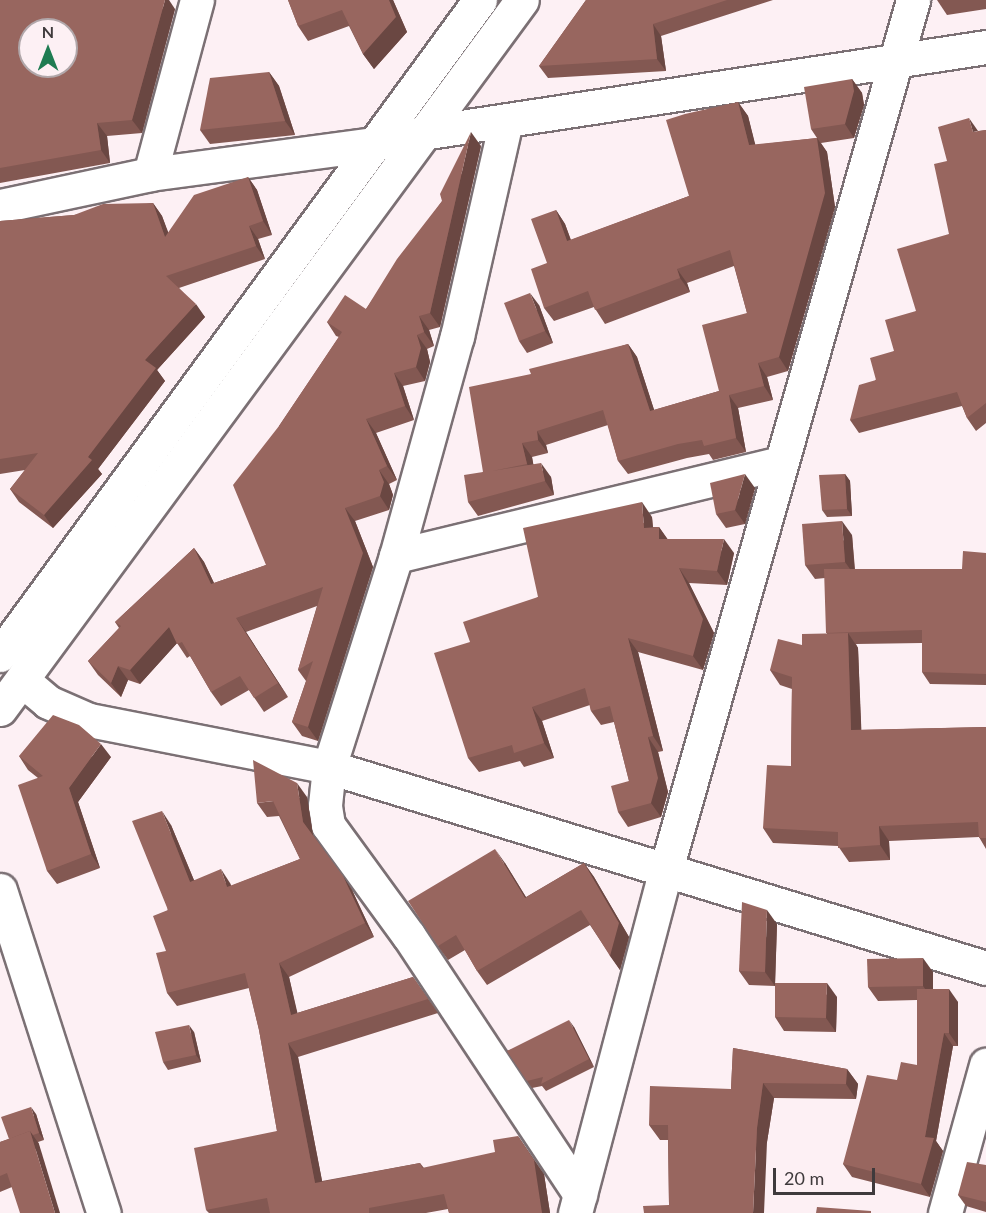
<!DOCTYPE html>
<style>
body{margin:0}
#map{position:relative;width:986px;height:1213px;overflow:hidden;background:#fdf0f4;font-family:Lato,sans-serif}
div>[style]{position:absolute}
.roads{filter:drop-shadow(2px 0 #7b7074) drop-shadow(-2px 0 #7b7074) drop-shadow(0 2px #7b7074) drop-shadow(0 -2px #7b7074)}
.minor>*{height:33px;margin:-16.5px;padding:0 16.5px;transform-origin:16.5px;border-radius:16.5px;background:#fff}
.wall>*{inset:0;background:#835852}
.shaded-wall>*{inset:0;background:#6a4742}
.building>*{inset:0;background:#98665f}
span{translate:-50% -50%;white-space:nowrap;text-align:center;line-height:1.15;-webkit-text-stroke:6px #fdf0f4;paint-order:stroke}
.north{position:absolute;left:18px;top:18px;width:60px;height:60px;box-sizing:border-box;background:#fdf0f4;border:2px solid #b1a7aa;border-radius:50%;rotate:0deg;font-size:16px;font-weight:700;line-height:24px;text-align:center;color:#3f3a3c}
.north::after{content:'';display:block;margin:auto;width:21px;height:27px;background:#1f7c52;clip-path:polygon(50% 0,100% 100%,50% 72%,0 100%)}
.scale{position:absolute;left:773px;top:1168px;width:102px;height:27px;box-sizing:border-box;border:3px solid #3f3a3c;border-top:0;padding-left:8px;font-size:18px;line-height:21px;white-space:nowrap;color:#3f3a3c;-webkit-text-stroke:4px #fdf0f4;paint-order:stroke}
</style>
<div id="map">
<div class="roads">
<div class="minor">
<i style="left:506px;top:121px;width:221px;rotate:102.8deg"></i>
<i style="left:457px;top:336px;width:228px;rotate:105.5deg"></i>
<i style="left:396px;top:556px;width:221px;rotate:107.6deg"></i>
<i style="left:329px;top:767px;width:39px;rotate:96deg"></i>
<i style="left:325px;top:806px;width:19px;rotate:81deg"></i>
<i style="left:328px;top:825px;width:137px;rotate:53.9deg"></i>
<i style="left:409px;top:936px;width:310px;rotate:56.5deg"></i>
<i style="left:150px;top:174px;width:180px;rotate:-74.9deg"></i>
<i style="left:0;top:206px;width:153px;rotate:-12deg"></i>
<i style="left:150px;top:174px;width:227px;rotate:-7.6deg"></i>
<i style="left:375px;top:144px;width:48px;rotate:-13.2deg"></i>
<i style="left:422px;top:133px;width:571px;rotate:-8.67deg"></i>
<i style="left:396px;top:556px;width:395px;rotate:-13.6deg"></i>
<i style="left:0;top:655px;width:812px;rotate:-53.77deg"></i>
<i style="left:22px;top:680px;width:34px;rotate:40deg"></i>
<i style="left:48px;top:702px;width:45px;rotate:23.7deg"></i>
<i style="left:89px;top:720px;width:245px;rotate:11.1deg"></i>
<i style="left:329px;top:767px;width:687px;rotate:17.01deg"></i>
<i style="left:0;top:709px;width:880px;rotate:-53.64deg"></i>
<i style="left:0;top:890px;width:339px;rotate:72.2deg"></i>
<i style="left:575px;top:1213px;width:352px;rotate:-75.2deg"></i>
<i style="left:665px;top:873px;width:908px;rotate:-74.14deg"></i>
<i style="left:945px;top:1213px;width:154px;rotate:-74.5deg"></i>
</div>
</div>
<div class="wall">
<i style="clip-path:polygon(0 0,175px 9px,142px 133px,107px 136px,110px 163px,0 183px)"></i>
<i style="clip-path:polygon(288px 0,393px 0,407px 32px,374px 69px,363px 54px,349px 26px,308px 41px,298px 26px)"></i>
<i style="clip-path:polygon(586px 0,773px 0,661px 36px,666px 71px,548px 78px,539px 66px)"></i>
<i style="clip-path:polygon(937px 0,986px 0,986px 9px,947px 15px)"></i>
<i style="clip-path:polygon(269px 72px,279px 86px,295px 135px,210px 144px,200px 130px)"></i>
<i style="clip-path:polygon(852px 79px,862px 93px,864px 105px,854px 138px,821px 143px,827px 152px,835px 207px,788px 371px,767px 377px,773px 400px,738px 408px,746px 452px,713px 460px,709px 454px,687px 458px,628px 474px,618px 461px,608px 425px,546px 445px,548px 453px,532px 457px,533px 464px,551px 477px,554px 495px,478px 516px,468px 502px,531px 374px,628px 344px,637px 357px,654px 410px,719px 391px,747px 313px,734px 266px,687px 283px,690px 292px,605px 324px,594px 307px,554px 321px,544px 308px,547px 263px,556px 210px,565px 224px,571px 240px,689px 196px,738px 102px,748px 116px,755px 145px,817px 138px,811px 129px)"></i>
<i style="clip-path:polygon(986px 130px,986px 423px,976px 431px,967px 418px,962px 406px,859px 433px,850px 420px,894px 351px,916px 311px,949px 234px,947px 161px,978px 131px)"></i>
<i style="clip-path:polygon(481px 146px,440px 327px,429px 330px,434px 346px,427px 349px,430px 362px,425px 381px,403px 386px,414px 420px,376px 433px,397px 480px,389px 484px,393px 495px,389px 510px,355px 521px,373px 567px,318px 741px,302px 736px,292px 722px,306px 681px,298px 670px,317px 606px,246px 632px,288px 697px,264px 712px,249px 690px,221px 706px,211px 692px,190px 656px,187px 658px,177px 643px,140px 684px,128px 680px,121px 697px,98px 675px,88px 661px,119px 628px,115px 622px,194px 548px,204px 562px,214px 583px,266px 565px,279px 426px,339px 337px,336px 336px,327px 322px,366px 309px)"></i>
<i style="clip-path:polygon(248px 177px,257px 190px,272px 235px,258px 239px,265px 259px,179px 288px,205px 317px,157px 370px,165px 381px,98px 469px,102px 474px,53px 528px,19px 502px,10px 489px,25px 470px,0 474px,0 221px,74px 215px,153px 203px,162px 216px,168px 233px)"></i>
<i style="clip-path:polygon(539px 305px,553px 343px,527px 353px,519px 341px)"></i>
<i style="clip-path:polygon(845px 474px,850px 481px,852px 516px,827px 517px,822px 510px)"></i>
<i style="clip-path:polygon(755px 488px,745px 524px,726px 528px,716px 514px)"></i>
<i style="clip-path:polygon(652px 517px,653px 527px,659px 527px,667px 539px,734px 553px,727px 585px,689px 583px,714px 633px,703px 670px,638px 652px,663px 751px,658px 752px,668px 792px,661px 817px,628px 827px,618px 812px,629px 781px,614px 722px,601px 725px,591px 711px,590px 705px,542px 721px,554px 758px,524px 767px,520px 761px,479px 772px,468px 758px,470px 642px,538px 597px)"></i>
<i style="clip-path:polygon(852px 535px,855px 569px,962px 569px,986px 553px,986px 685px,930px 684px,922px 672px,922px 643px,856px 644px,858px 648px,861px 730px,986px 727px,986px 849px,979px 837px,889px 841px,890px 860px,849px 862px,838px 846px,773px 843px,763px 828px,791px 766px,792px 689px,780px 685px,770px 670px,802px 645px,827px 634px,825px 578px,815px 579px,805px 565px)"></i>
<i style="clip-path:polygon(19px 756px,111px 757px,78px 802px,100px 868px,57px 884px,47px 871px,38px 778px,28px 770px)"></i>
<i style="clip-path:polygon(307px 797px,313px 835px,352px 890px,374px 937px,289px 977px,297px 1013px,413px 977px,438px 1013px,298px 1057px,322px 1181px,420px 1163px,424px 1168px,544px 1174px,550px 1213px,449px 1213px,448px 1209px,426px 1213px,209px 1213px,206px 1210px,277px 1131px,259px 1030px,249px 988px,177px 1006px,167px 993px,166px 951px,171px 825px,194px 880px,230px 883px,231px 886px,300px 859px,279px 816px,267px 817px,257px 803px)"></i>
<i style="clip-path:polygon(505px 863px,526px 897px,584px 863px,594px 877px,629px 937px,620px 970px,590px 925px,487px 985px,477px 971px,465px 950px,448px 960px,438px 946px)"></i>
<i style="clip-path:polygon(777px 924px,775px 983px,837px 997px,836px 1032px,784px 1031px,775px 1017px,775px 986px,749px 985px,739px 971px)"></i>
<i style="clip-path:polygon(933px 972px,933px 989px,958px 1002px,958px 1046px,953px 1046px,936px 1141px,943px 1151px,930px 1197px,852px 1177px,843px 1164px,897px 1080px,917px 1065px,917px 1000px,878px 1001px,868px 987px)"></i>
<i style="clip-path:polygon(574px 1027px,594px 1067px,546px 1091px,542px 1086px,532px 1088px,507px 1051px)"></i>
<i style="clip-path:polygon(194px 1032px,201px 1062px,168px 1070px,163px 1062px)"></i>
<i style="clip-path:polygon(733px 1048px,847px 1069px,858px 1084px,856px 1099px,774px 1098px,767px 1142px,669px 1205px,668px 1140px,660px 1140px,649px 1125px,731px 1089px)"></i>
<i style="clip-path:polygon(36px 1114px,44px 1140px,38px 1142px,39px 1144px,12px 1187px,0 1192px,0 1142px,9px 1139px)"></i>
<i style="clip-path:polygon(986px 1165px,986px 1212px,966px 1206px,958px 1195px)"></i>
</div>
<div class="shaded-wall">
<i style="clip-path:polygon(165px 0,169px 0,175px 9px,142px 133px,132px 120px)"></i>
<i style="clip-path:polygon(389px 0,393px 0,407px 32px,374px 69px,363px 54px)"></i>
<i style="clip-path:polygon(653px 24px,661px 36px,666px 71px,657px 59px)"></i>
<i style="clip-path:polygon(269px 72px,279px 86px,295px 135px,285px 121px)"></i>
<i style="clip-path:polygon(852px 79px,862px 93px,864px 105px,854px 138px,845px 124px)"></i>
<i style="clip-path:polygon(738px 102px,748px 116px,759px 159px,749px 145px)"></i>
<i style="clip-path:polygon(969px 118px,978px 131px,973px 132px)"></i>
<i style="clip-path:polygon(97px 123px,107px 136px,110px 163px,101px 150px)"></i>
<i style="clip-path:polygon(471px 132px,481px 146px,440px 327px,430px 313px)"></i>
<i style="clip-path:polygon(817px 138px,827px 152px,835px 207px,788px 371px,779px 357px)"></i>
<i style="clip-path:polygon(248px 177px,257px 190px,272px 235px,263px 221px)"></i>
<i style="clip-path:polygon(153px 203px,162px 216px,175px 250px,165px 237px)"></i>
<i style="clip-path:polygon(556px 210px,565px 224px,576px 255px,567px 241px)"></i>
<i style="clip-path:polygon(249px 226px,258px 239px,265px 259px,256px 246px)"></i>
<i style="clip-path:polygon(677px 269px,687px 283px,690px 292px,680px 278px)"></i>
<i style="clip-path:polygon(530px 293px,539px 305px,553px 343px,545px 331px)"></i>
<i style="clip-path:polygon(196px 304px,205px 317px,157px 370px,165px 381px,98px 469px,102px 474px,53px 528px,44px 515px,88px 457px,145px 360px)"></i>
<i style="clip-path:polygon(419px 316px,429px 330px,434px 346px,424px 332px)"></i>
<i style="clip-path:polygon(417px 335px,427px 349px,430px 362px,425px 381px,416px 367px)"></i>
<i style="clip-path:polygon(628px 344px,637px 357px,659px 425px,650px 411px)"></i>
<i style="clip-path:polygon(758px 363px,767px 377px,773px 400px,764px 386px)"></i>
<i style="clip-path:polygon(394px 373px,403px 386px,414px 420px,405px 406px)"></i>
<i style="clip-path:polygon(729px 395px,738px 408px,746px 452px,736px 438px)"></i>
<i style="clip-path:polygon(366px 419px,376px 433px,397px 480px,387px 466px)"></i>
<i style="clip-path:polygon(537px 431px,546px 445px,548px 453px,538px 440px)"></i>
<i style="clip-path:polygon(522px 443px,532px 457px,536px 478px,527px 464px)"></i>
<i style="clip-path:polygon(541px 463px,551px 477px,554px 495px,545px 481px)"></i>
<i style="clip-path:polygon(379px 470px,389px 484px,393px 495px,389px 510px,380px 496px)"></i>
<i style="clip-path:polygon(745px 474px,755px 488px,745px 524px,735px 510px)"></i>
<i style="clip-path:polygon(845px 474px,850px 481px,852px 516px,847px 509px)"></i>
<i style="clip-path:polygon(642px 502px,652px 517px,654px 543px,644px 528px)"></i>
<i style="clip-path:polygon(345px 508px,355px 521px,373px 567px,318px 741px,308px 727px)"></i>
<i style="clip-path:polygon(842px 521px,852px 535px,855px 576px,845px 562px)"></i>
<i style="clip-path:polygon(659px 527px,669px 541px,659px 539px)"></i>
<i style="clip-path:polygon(724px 539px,734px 553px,727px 585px,717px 571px)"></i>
<i style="clip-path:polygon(194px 548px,204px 562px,221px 598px,211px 584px)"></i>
<i style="clip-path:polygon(679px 568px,689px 583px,714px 633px,703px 670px,693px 656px)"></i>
<i style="clip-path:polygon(236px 618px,246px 632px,288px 697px,278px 683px)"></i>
<i style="clip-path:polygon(169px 627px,179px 641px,140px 684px,130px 670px)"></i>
<i style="clip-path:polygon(848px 633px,858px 648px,862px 745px,851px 730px)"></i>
<i style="clip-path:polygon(628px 638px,638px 652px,663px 751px,653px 736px)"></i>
<i style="clip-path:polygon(118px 666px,128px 680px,121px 697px,111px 683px)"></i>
<i style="clip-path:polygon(532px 707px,542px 721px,554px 758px,544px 743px)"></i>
<i style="clip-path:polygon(648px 737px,658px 752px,668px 792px,661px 817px,651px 803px)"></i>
<i style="clip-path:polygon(101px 744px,111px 757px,78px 802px,100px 868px,91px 854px,69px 788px)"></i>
<i style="clip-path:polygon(297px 783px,307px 797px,313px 836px,303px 822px)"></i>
<i style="clip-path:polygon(162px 811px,171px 825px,200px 895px,190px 882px)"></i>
<i style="clip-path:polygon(879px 826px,889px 841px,890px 860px,880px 845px)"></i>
<i style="clip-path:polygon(495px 849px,505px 863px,535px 912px,525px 898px)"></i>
<i style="clip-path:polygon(584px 863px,594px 877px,629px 937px,620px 970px,610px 956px)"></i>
<i style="clip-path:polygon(221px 869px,230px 883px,237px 901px,227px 887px)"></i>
<i style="clip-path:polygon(343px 876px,352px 890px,374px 937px,365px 923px)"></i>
<i style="clip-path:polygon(767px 910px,777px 924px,775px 986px,765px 972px)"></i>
<i style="clip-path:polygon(923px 958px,933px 972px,933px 1000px,923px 986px)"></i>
<i style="clip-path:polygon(279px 963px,289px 977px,301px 1028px,291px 1015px)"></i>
<i style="clip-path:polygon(827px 983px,837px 997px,836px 1032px,826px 1018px)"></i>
<i style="clip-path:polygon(949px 989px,958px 1002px,958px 1046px,949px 1033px)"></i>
<i style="clip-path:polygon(569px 1020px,574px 1027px,594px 1067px,589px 1059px)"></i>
<i style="clip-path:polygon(189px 1025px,194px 1032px,201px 1062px,196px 1055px)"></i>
<i style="clip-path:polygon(944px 1033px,953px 1046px,936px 1141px,943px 1151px,930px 1197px,921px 1184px,925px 1137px)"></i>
<i style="clip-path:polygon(288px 1043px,298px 1057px,325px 1196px,315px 1183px)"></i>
<i style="clip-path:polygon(847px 1069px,858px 1084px,856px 1099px,846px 1084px)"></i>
<i style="clip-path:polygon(763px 1083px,774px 1098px,767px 1142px,764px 1213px,753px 1213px,757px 1128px)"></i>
<i style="clip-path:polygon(31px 1107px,36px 1114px,44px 1140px,39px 1133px)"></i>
<i style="clip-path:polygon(30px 1131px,39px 1144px,60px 1213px,55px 1213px)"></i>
<i style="clip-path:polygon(518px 1136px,544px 1174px,550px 1213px,542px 1213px)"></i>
</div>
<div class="building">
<i style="clip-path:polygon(evenodd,0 0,165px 0,132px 120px,97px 123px,101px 150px,0 168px,0 0,30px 30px,66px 30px,66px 66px,30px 66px,30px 30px)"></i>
<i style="clip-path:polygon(288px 0,389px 0,396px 17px,363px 54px,342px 10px,298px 26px)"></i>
<i style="clip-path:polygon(586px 0,727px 0,653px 24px,657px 59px,539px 66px)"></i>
<i style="clip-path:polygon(269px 72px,285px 121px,200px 130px,210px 78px)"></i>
<i style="clip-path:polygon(852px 79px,854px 91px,845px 124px,811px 129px,804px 87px)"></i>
<i style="clip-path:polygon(738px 102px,749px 145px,817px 138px,825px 193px,779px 357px,758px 363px,764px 386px,729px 395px,736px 438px,704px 446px,702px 440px,678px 444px,618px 461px,603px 410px,537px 431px,538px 440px,522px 443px,527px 464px,492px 471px,541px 463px,545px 481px,468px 502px,464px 475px,483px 472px,469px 387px,531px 374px,529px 369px,628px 344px,650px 411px,719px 391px,702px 325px,747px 313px,730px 250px,677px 269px,680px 278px,595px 310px,588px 291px,544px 308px,531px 269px,547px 263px,531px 219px,556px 210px,567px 241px,689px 196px,666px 120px,685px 114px)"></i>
<i style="clip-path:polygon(969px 118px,973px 132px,986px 130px,986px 403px,967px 418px,957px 392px,850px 420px,859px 385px,876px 380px,870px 358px,894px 351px,885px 320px,916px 311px,897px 249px,949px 234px,934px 164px,947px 161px,938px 127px)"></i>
<i style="clip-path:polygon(471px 132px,430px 313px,419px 316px,424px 332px,417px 335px,421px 348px,416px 367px,394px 373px,405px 406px,366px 419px,387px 466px,379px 470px,384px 482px,380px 496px,345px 508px,363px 553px,308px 727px,292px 722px,313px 661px,298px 670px,323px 587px,236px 618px,278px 683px,254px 698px,240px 676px,211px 692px,182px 642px,177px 644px,169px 627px,130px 670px,118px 666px,111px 683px,88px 661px,121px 626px,115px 622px,194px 548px,211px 584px,266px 565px,233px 485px,279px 426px,342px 332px,327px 322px,345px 295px,366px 309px,397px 259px,442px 201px,440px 194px)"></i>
<i style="clip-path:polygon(248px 177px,263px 221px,249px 226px,256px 246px,166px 276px,196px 304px,145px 360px,156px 368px,88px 457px,92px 460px,44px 515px,10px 489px,38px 453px,0 459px,0 221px,74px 215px,103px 204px,153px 203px,165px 237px,194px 195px)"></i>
<i style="clip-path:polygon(530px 293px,545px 331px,519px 341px,504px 303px)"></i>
<i style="clip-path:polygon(745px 474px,735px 510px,716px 514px,710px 483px)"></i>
<i style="clip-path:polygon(845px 474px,847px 509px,822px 510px,819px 475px)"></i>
<i style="clip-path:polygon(642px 502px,644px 528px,659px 527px,659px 539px,724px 539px,717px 571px,679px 568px,703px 619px,693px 656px,628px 638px,653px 736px,648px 737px,658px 778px,651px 803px,618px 812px,611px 786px,629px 781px,610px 706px,591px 711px,585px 688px,532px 707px,544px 743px,514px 753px,512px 745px,468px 758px,434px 653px,470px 642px,463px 622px,538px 597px,523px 528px)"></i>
<i style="clip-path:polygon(842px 521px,845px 562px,805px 565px,802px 524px)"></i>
<i style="clip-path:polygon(963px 551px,986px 553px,986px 674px,922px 672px,922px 630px,826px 633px,824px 569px,962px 569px)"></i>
<i style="clip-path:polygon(848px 633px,851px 730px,986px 727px,986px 838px,979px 838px,978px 822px,879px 826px,880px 845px,838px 848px,838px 832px,763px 828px,767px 765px,791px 766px,792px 677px,770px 670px,778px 639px,802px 645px,802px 634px)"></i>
<i style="clip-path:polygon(53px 715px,79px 725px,101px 744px,69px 788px,91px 854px,47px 871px,18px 785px,43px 776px,19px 756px)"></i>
<i style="clip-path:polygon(253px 760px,297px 783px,303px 822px,343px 876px,365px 923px,279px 963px,291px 1015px,413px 977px,428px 999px,288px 1043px,315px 1183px,420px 1163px,422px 1168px,495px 1152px,493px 1140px,518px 1136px,534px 1160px,542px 1213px,449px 1213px,444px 1194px,369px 1208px,369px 1213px,270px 1213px,267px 1198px,206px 1210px,194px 1148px,277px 1131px,259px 1030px,245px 973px,167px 993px,156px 953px,166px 951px,153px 916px,168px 910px,132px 821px,162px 811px,190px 882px,221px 869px,227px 887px,300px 859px,273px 801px,257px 803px)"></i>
<i style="clip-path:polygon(495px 849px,525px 898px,584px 863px,619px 923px,610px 956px,581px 910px,477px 971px,456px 935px,438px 946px,408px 901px)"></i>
<i style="clip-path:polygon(742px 902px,767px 910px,765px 972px,739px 971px)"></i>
<i style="clip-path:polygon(923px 958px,923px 986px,868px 987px,867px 959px)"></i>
<i style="clip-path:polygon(775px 983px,827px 983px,826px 1018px,775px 1017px)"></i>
<i style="clip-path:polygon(917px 989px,949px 989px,949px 1033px,944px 1033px,925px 1137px,934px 1138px,921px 1184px,843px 1164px,867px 1075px,897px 1080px,901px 1062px,917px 1065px)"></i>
<i style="clip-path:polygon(569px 1020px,589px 1059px,541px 1084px,543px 1077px,527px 1081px,507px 1051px)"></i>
<i style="clip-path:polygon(189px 1025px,196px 1055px,163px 1062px,155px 1032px)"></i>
<i style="clip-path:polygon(733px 1048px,847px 1069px,846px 1084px,763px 1083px,757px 1128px,753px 1213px,644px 1213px,643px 1206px,669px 1205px,668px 1125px,649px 1125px,650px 1086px,731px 1089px)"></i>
<i style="clip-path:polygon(31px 1107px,39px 1133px,33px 1135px,30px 1131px,9px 1139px,1px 1117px)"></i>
<i style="clip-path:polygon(30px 1131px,55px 1213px,20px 1213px,7px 1173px,0 1176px,0 1142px)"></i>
<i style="clip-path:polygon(967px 1162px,986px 1165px,986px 1202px,958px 1195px)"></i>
<i style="clip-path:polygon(817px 1207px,871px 1211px,871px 1213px,816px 1213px)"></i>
</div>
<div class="north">N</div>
<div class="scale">20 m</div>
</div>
